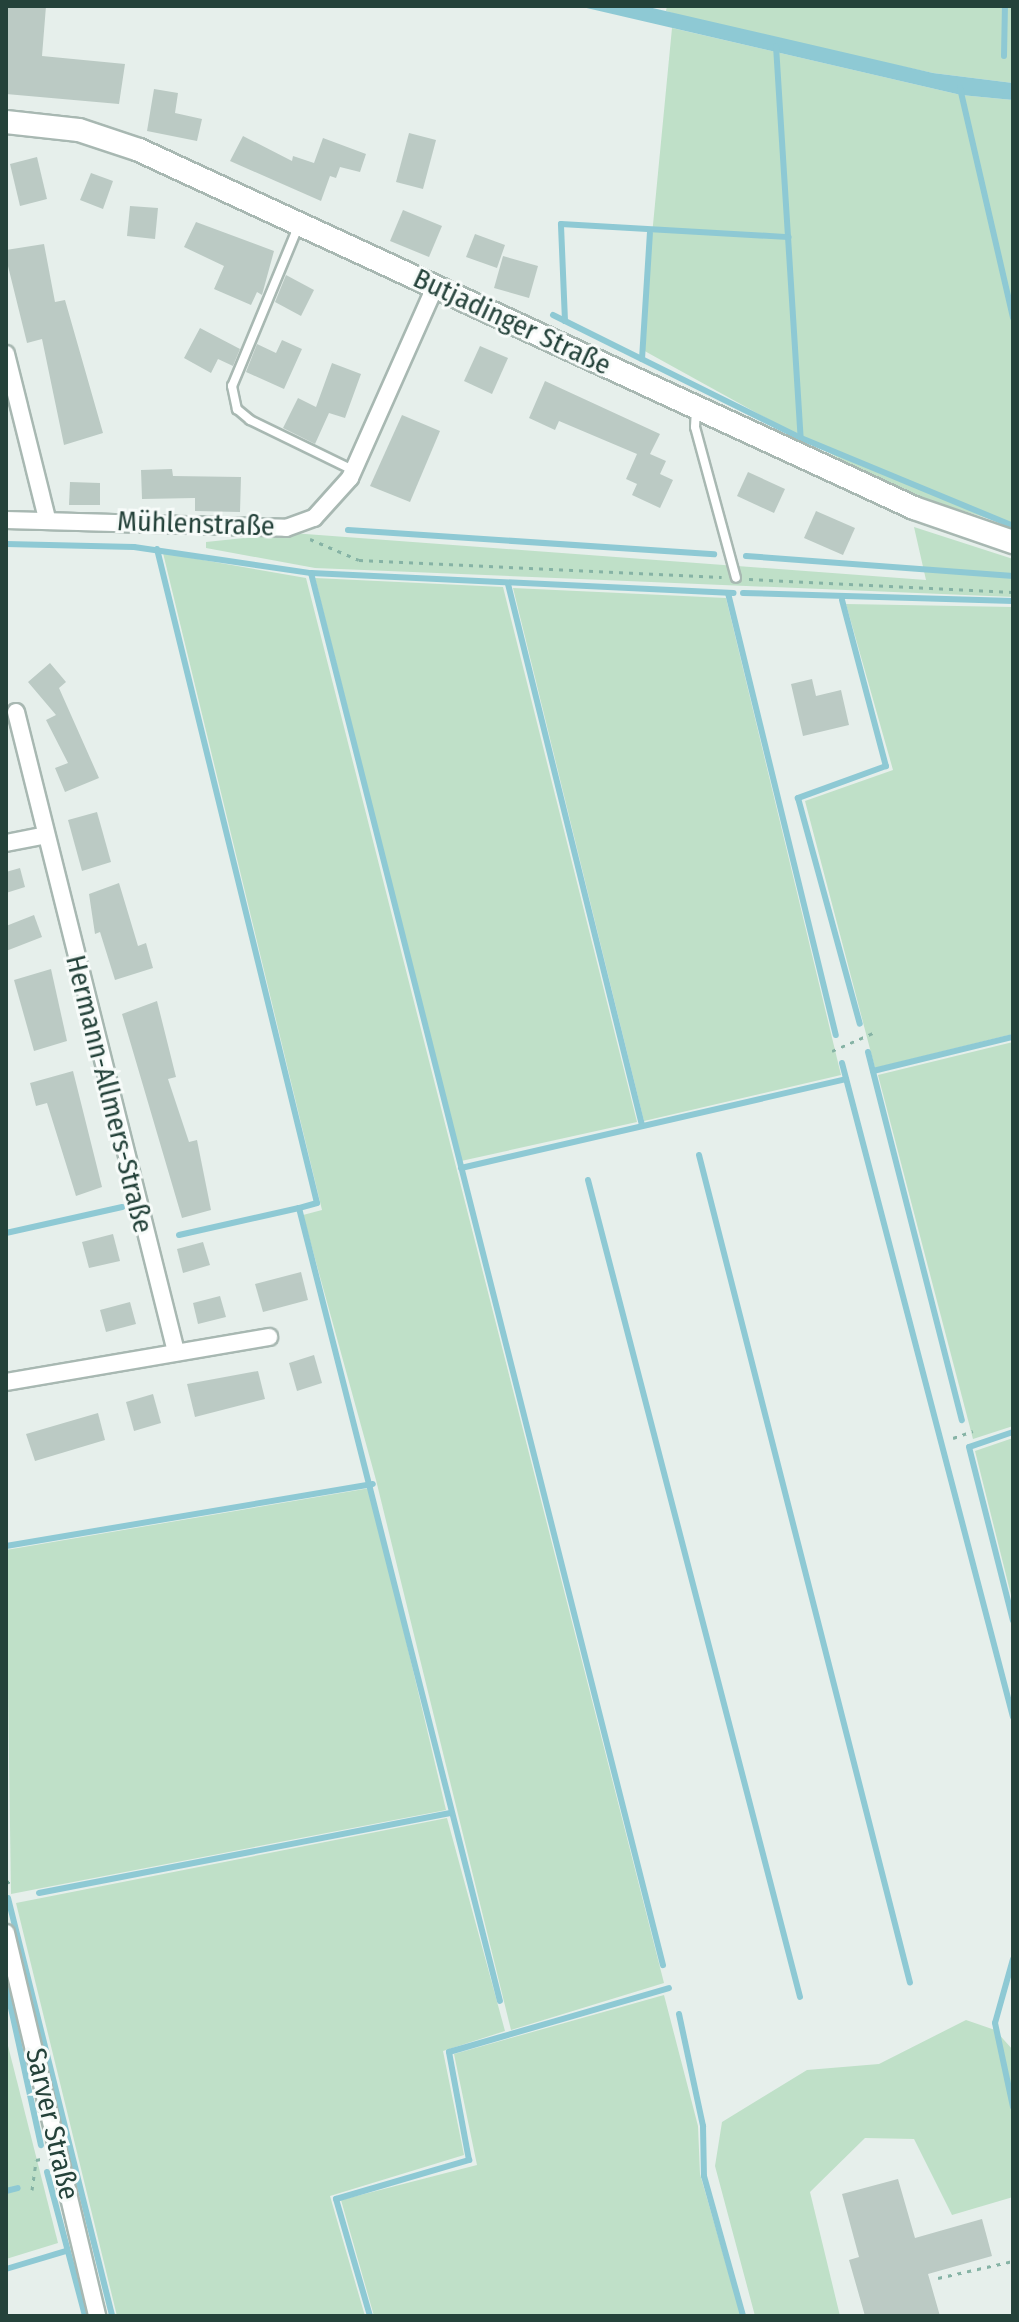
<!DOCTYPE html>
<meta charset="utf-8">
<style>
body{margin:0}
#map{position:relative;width:1019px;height:2322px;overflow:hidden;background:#e6efeb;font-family:"Fira Sans Condensed",sans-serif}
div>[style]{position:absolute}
.green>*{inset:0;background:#bfe0c8}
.water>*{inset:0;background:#8ec9d4}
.stream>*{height:6px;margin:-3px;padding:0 3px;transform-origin:3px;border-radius:3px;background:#8ec9d4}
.building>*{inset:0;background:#bbcac4}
.path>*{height:3px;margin-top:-1.5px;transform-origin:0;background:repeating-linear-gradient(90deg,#86b3a5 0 4px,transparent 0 10px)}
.roads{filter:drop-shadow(2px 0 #a8b8b2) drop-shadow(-2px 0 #a8b8b2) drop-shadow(0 2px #a8b8b2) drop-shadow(0 -2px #a8b8b2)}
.lane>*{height:8px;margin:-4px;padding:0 4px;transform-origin:4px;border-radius:4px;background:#fff}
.street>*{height:16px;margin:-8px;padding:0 8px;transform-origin:8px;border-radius:8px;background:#fff}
.secondary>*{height:22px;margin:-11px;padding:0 11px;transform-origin:11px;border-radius:11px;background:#fff}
span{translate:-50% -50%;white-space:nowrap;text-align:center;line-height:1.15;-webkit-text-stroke:6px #f7fbf9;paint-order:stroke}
.street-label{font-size:28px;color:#24423a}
.frame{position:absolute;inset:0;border:8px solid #24423a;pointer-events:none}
</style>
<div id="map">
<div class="green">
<i style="clip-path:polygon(667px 6px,1013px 6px,1013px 83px,933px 73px,714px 26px,666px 11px)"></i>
<i style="clip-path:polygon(672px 28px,961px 95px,1013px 100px,1013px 526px,898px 491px,641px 349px)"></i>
<i style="clip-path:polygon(914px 527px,1013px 559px,1013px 597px,315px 568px,206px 548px,206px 542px,292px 533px,926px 580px)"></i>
<i style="clip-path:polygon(163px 553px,306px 578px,664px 1983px,511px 2030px,376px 1480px,303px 1215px,322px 1210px)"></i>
<i style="clip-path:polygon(315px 578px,503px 587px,637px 1122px,461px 1161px)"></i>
<i style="clip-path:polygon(513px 588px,726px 598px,841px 1075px,644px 1121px)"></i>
<i style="clip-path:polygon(846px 604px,1013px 607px,1013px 1034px,875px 1068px,805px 801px,893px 770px)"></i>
<i style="clip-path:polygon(1013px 1042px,1013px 1426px,973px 1439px,878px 1075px)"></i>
<i style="clip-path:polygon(1013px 1438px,1013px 1603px,975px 1451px)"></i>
<i style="clip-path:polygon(370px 1488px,446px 1810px,11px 1894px,6px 1550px)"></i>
<i style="clip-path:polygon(447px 1818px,505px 2031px,443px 2051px,464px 2155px,330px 2196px,365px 2316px,117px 2316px,16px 1903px)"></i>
<i style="clip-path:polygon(664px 1995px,698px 2126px,700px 2174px,741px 2316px,374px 2316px,341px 2200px,477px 2165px,454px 2054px)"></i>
<i style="clip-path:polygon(966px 2020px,995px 2030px,1013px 2050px,1013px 2197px,952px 2215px,914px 2139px,865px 2138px,810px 2192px,840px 2316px,755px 2316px,715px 2166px,722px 2122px,807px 2070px,879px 2064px)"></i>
<i style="clip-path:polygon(6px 2038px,58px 2243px,6px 2259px)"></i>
</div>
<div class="water">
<i style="clip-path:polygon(578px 6px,644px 6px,933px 73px,1013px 83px,1013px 100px,961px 95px)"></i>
</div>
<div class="stream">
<i style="left:776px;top:46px;width:393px;rotate:86.4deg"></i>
<i style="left:1004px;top:56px;width:50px;rotate:-88.9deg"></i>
<i style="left:960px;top:88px;width:236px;rotate:77deg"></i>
<i style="left:553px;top:315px;width:277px;rotate:26.4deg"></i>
<i style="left:801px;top:438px;width:230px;rotate:22.5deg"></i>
<i style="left:565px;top:321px;width:97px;rotate:-92.4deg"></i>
<i style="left:561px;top:224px;width:228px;rotate:3.3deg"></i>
<i style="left:642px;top:359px;width:126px;rotate:-86.4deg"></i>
<i style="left:348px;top:530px;width:367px;rotate:3.8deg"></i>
<i style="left:6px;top:544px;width:128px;rotate:1.3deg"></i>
<i style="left:134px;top:547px;width:179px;rotate:8.4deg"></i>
<i style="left:311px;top:573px;width:423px;rotate:2.7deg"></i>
<i style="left:157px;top:549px;width:673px;rotate:76.25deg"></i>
<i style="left:317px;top:1203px;width:19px;rotate:164deg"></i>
<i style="left:299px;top:1208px;width:818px;rotate:75.78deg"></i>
<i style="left:746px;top:556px;width:268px;rotate:4.3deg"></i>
<i style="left:311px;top:573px;width:1436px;rotate:75.81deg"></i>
<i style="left:508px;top:584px;width:557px;rotate:76.09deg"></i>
<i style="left:728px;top:593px;width:455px;rotate:76.3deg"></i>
<i style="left:743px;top:593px;width:270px;rotate:1.7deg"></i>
<i style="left:842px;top:600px;width:172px;rotate:75.2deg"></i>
<i style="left:886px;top:766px;width:94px;rotate:160deg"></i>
<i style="left:798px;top:798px;width:234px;rotate:74.7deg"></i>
<i style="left:868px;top:1052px;width:380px;rotate:75.7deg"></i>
<i style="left:842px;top:1063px;width:676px;rotate:75.35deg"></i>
<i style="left:873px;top:1071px;width:144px;rotate:-13.7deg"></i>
<i style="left:699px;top:1155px;width:854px;rotate:75.7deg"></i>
<i style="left:461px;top:1168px;width:395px;rotate:-13deg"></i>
<i style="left:588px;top:1180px;width:844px;rotate:75.45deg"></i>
<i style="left:6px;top:1233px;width:119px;rotate:-12.6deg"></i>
<i style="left:179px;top:1235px;width:123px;rotate:-12.7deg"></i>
<i style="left:1013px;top:1432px;width:46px;rotate:161.2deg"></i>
<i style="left:969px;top:1447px;width:179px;rotate:75.8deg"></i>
<i style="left:6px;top:1546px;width:372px;rotate:-9.6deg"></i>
<i style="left:39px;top:1893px;width:419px;rotate:-11deg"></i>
<i style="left:8px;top:1898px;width:431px;rotate:76deg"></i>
<i style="left:1013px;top:1959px;width:66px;rotate:105.7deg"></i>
<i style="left:995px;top:2023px;width:86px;rotate:77.9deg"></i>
<i style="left:6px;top:1985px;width:164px;rotate:77.7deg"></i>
<i style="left:679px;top:2014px;width:115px;rotate:77.9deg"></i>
<i style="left:703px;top:2126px;width:50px;rotate:88.9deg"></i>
<i style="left:704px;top:2176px;width:145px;rotate:74.4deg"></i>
<i style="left:47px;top:2172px;width:149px;rotate:75.2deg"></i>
<i style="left:6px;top:2191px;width:12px;rotate:-14deg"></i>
<i style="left:6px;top:2269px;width:63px;rotate:-16.7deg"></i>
<i style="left:370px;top:2316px;width:122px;rotate:-106.2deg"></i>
<i style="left:336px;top:2199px;width:139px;rotate:-16.3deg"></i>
<i style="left:469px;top:2160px;width:110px;rotate:-100.5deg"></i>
<i style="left:449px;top:2052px;width:229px;rotate:-16.2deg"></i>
</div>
<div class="building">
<i style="clip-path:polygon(8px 6px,46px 6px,42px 56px,125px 64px,119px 104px,6px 94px)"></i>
<i style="clip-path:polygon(154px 89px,178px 93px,175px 113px,202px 119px,197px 141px,147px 131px)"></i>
<i style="clip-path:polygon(409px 133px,436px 140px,423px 189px,396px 182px)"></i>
<i style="clip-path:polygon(243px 136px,292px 161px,293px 156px,314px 163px,323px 138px,366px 154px,360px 172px,340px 167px,336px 178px,330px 176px,321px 201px,230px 161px)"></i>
<i style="clip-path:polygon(37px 157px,47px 199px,20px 206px,10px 164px)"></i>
<i style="clip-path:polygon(91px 173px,113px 181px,103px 209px,80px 200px)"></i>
<i style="clip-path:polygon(130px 206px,158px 208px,155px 239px,127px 236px)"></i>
<i style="clip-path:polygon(403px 210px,442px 226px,429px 257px,390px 241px)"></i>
<i style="clip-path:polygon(196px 222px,274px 251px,262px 295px,257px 292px,251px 305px,214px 289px,224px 266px,184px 247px)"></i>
<i style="clip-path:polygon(475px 234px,505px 245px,497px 268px,466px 257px)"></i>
<i style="clip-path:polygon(44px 244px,55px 302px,65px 300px,103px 433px,64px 445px,42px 339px,27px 343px,6px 258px,6px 250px)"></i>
<i style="clip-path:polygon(503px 256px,538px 266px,529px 298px,494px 288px)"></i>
<i style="clip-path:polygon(286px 275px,314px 290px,301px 316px,275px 302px)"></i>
<i style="clip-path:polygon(200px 328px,240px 349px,233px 366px,218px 359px,211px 373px,184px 358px)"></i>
<i style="clip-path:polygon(282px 340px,302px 349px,284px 389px,246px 372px,257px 344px,276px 353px)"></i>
<i style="clip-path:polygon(480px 346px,508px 358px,492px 394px,464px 381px)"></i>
<i style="clip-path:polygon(332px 363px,361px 374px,345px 418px,329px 413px,315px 444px,283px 428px,298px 398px,316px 407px)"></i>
<i style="clip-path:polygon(545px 381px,660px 434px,650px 454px,666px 461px,660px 474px,673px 480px,660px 508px,632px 495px,637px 484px,626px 479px,637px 454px,559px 421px,555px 430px,529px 418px)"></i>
<i style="clip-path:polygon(402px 415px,440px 431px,410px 502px,370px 486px)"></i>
<i style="clip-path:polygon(172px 469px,173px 476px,241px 477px,240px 512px,195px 511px,195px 498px,142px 499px,141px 470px)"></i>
<i style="clip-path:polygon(748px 472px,785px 489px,774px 513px,737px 496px)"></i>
<i style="clip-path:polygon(70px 482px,100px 483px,100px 505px,69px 505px)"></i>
<i style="clip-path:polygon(816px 511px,855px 528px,843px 555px,804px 538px)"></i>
<i style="clip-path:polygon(50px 663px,66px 682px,59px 688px,99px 778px,65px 792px,55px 768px,68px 763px,46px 720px,56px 715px,28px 682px)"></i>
<i style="clip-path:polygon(812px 679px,816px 696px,841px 690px,849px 725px,803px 736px,791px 684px)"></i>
<i style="clip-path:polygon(97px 812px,111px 862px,82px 871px,68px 820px)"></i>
<i style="clip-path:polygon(20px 868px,25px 887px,6px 893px,6px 872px)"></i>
<i style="clip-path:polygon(119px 883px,138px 946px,146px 943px,153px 968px,115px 980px,100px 932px,95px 934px,89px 894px)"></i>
<i style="clip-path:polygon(34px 915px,42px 937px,6px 951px,6px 926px)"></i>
<i style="clip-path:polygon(51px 969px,67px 1041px,34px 1051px,14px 980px)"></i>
<i style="clip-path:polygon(157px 1001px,176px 1077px,168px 1079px,189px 1142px,197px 1140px,211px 1210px,182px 1218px,122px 1014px)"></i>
<i style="clip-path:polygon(73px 1071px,102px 1187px,76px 1196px,47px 1103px,36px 1106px,30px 1083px)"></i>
<i style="clip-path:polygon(113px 1234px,120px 1261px,89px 1268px,82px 1242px)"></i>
<i style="clip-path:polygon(203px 1242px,210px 1265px,183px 1273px,177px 1249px)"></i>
<i style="clip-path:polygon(301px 1272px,308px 1300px,263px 1312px,255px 1284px)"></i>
<i style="clip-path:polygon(220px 1296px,226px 1317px,198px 1324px,193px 1303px)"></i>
<i style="clip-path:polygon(130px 1302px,136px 1324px,106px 1332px,100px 1310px)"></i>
<i style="clip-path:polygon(314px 1355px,322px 1383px,297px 1391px,289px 1363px)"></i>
<i style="clip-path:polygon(258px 1371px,265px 1399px,195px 1417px,187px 1384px)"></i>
<i style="clip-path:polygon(153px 1394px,161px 1423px,134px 1431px,126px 1402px)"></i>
<i style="clip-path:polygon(98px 1413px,105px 1440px,35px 1461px,26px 1434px)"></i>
<i style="clip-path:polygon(898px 2179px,915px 2238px,982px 2219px,992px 2256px,928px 2274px,940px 2316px,865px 2316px,849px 2260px,859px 2257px,842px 2194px)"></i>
</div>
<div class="path">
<i style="left:310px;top:539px;width:53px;rotate:23.2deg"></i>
<i style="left:359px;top:560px;width:363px;rotate:2.7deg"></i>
<i style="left:749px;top:579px;width:264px;rotate:2.8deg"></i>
<i style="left:832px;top:1051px;width:45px;rotate:-23.7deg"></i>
<i style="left:953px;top:1438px;width:21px;rotate:-19deg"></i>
<i style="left:6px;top:1883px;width:8px;rotate:-23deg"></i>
<i style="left:32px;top:2190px;width:30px;rotate:-82deg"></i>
<i style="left:36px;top:2160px;width:5px;rotate:-11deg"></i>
<i style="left:938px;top:2278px;width:77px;rotate:-12.8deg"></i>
</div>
<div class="roads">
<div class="lane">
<i style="left:298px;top:227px;width:172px;rotate:112.5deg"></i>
<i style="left:232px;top:386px;width:24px;rotate:78deg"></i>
<i style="left:237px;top:409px;width:17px;rotate:40deg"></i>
<i style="left:250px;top:420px;width:114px;rotate:25.9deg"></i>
<i style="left:696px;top:408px;width:19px;rotate:93deg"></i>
<i style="left:695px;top:427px;width:156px;rotate:74.8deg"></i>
</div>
<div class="street">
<i style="left:6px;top:354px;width:169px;rotate:76deg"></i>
<i style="left:6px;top:520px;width:280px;rotate:1.6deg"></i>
<i style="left:286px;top:528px;width:30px;rotate:-20deg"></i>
<i style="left:314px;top:518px;width:54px;rotate:-48deg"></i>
<i style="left:350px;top:478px;width:209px;rotate:-66deg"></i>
<i style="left:16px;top:712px;width:660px;rotate:75.96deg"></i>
<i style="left:6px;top:843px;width:37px;rotate:-11deg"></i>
<i style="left:6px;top:1382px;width:267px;rotate:-9.7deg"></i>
<i style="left:6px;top:1933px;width:394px;rotate:76.6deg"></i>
</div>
<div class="secondary">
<i style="left:6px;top:122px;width:73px;rotate:6.3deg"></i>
<i style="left:79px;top:130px;width:63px;rotate:18.4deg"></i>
<i style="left:139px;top:150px;width:854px;rotate:24.79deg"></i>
<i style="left:914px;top:508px;width:105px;rotate:19deg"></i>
</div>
</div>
<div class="street-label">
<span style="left:512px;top:322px;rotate:25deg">Butjadinger Straße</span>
<span style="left:196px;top:524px;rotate:2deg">Mühlenstraße</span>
<span style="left:109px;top:1094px;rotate:76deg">Hermann-Allmers-Straße</span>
<span style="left:52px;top:2124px;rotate:77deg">Sarver Straße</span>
</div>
<div class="frame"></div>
</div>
